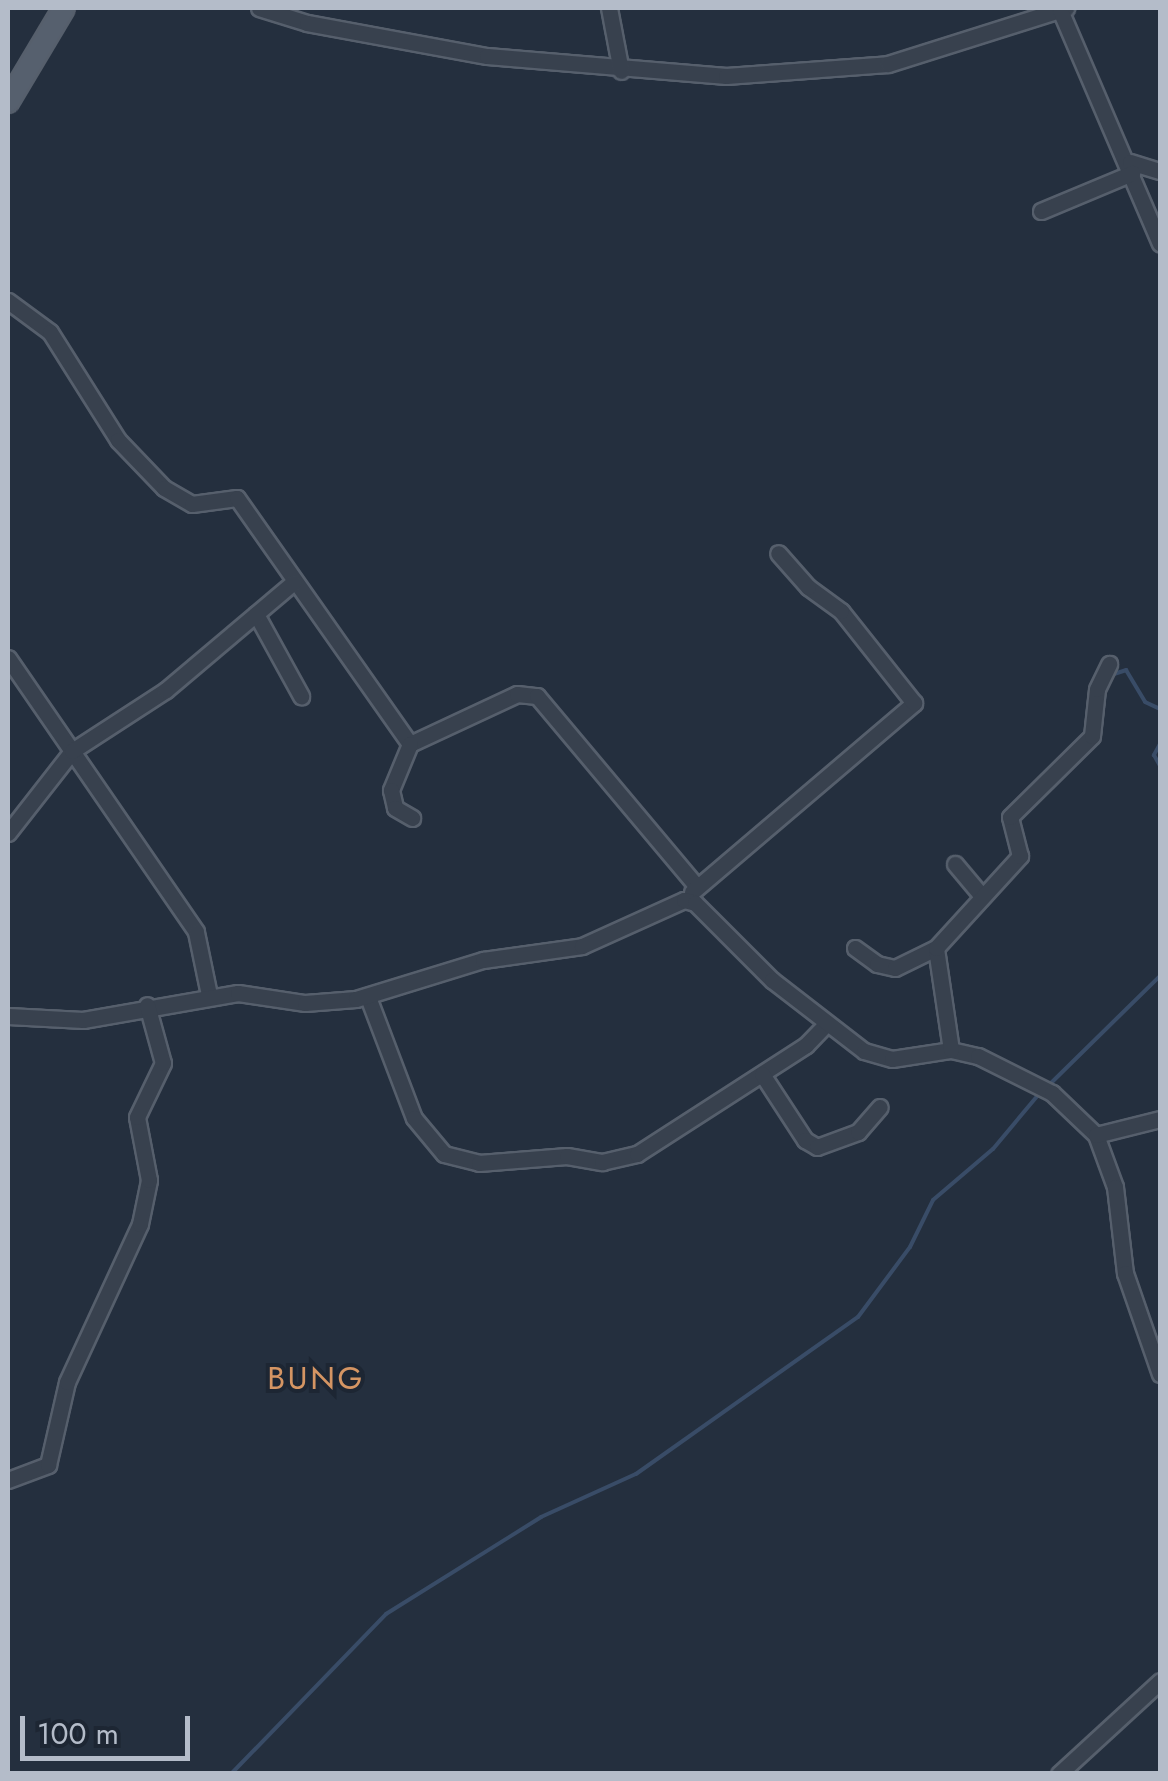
<!DOCTYPE html>
<style>
body{margin:0}
#map{position:relative;width:1168px;height:1781px;overflow:hidden;background:#242f3e;font-family:Jost,sans-serif}
div>[style]{position:absolute}
.stream>*{height:4px;margin:-2px;padding:0 2px;transform-origin:2px;border-radius:2px;background:#394c67}
.roads{filter:drop-shadow(2px 0 #565f6c) drop-shadow(-2px 0 #565f6c) drop-shadow(0 2px #565f6c) drop-shadow(0 -2px #565f6c)}
.minor>*{height:15px;margin:-7.5px;padding:0 7.5px;transform-origin:7.5px;border-radius:7.5px;background:#38414e}
.major>*{height:20px;margin:-10px;padding:0 10px;transform-origin:10px;border-radius:10px;background:#56606e}
span{translate:-50% -50%;white-space:nowrap;text-align:center;line-height:1.15;-webkit-text-stroke:8px #1d2633;paint-order:stroke}
.quarter-label{font-size:32px;color:#d59563;letter-spacing:2.5px}
.frame{position:absolute;inset:0;border:10px solid #b4bcc9;pointer-events:none}
.scale{position:absolute;left:20px;top:1716px;width:170px;height:45px;box-sizing:border-box;border:5px solid #b4bcc9;border-top:0;padding-left:12px;font-size:30px;line-height:35px;white-space:nowrap;color:#b4bcc9;-webkit-text-stroke:8px #1d2633;paint-order:stroke}
</style>
<div id="map">
<div class="stream">
<i style="left:1114px;top:674px;width:13px;rotate:-18deg"></i>
<i style="left:1126px;top:670px;width:37px;rotate:59deg"></i>
<i style="left:1145px;top:702px;width:17px;rotate:25deg"></i>
<i style="left:1160px;top:744px;width:13px;rotate:119deg"></i>
<i style="left:1154px;top:755px;width:13px;rotate:61deg"></i>
<i style="left:1050px;top:1084px;width:154px;rotate:-44.5deg"></i>
<i style="left:231px;top:1774px;width:223px;rotate:-45.9deg"></i>
<i style="left:386px;top:1614px;width:183px;rotate:-32deg"></i>
<i style="left:541px;top:1517px;width:104px;rotate:-24.4deg"></i>
<i style="left:636px;top:1474px;width:272px;rotate:-35.3deg"></i>
<i style="left:858px;top:1317px;width:87px;rotate:-53.4deg"></i>
<i style="left:910px;top:1247px;width:52px;rotate:-63.9deg"></i>
<i style="left:933px;top:1200px;width:79px;rotate:-40.4deg"></i>
<i style="left:993px;top:1149px;width:72px;rotate:-50.1deg"></i>
</div>
<div class="roads">
<div class="minor">
<i style="left:259px;top:8px;width:50px;rotate:17.4deg"></i>
<i style="left:307px;top:23px;width:183px;rotate:10.4deg"></i>
<i style="left:487px;top:56px;width:240px;rotate:4.8deg"></i>
<i style="left:726px;top:76px;width:162px;rotate:-4.2deg"></i>
<i style="left:888px;top:64px;width:187px;rotate:-17.5deg"></i>
<i style="left:609px;top:8px;width:64px;rotate:79.2deg"></i>
<i style="left:1060px;top:10px;width:254px;rotate:66.8deg"></i>
<i style="left:1130px;top:162px;width:31px;rotate:17deg"></i>
<i style="left:1041px;top:211px;width:99px;rotate:-22.7deg"></i>
<i style="left:8px;top:301px;width:52px;rotate:36.4deg"></i>
<i style="left:50px;top:332px;width:128px;rotate:57.8deg"></i>
<i style="left:118px;top:440px;width:66px;rotate:46.2deg"></i>
<i style="left:164px;top:488px;width:32px;rotate:30deg"></i>
<i style="left:192px;top:504px;width:45px;rotate:-7.6deg"></i>
<i style="left:237px;top:498px;width:301px;rotate:54.9deg"></i>
<i style="left:410px;top:744px;width:118px;rotate:-25deg"></i>
<i style="left:517px;top:694px;width:20px;rotate:6deg"></i>
<i style="left:537px;top:696px;width:249px;rotate:50deg"></i>
<i style="left:256px;top:614px;width:94px;rotate:61.2deg"></i>
<i style="left:8px;top:658px;width:332px;rotate:55.5deg"></i>
<i style="left:196px;top:932px;width:64px;rotate:78.3deg"></i>
<i style="left:410px;top:744px;width:50px;rotate:112.4deg"></i>
<i style="left:391px;top:790px;width:18px;rotate:77deg"></i>
<i style="left:395px;top:808px;width:20px;rotate:30deg"></i>
<i style="left:8px;top:833px;width:104px;rotate:-52deg"></i>
<i style="left:72px;top:751px;width:112px;rotate:-33deg"></i>
<i style="left:166px;top:690px;width:167px;rotate:-40.2deg"></i>
<i style="left:955px;top:864px;width:40px;rotate:50deg"></i>
<i style="left:692px;top:892px;width:292px;rotate:-40.4deg"></i>
<i style="left:914px;top:703px;width:117px;rotate:-128.4deg"></i>
<i style="left:841px;top:611px;width:41px;rotate:-144deg"></i>
<i style="left:808px;top:587px;width:45px;rotate:-131.4deg"></i>
<i style="left:855px;top:948px;width:27px;rotate:36deg"></i>
<i style="left:877px;top:964px;width:18px;rotate:13deg"></i>
<i style="left:895px;top:968px;width:46px;rotate:-26deg"></i>
<i style="left:368px;top:997px;width:129px;rotate:69.2deg"></i>
<i style="left:414px;top:1118px;width:47px;rotate:50.2deg"></i>
<i style="left:444px;top:1154px;width:36px;rotate:14deg"></i>
<i style="left:479px;top:1163px;width:88px;rotate:-4.5deg"></i>
<i style="left:567px;top:1156px;width:36px;rotate:10deg"></i>
<i style="left:602px;top:1162px;width:36px;rotate:-13deg"></i>
<i style="left:637px;top:1154px;width:201px;rotate:-32.8deg"></i>
<i style="left:806px;top:1045px;width:29px;rotate:-46deg"></i>
<i style="left:8px;top:1016px;width:75px;rotate:3.1deg"></i>
<i style="left:83px;top:1020px;width:157px;rotate:-9.9deg"></i>
<i style="left:238px;top:993px;width:68px;rotate:8.5deg"></i>
<i style="left:305px;top:1003px;width:51px;rotate:-4.5deg"></i>
<i style="left:356px;top:999px;width:133px;rotate:-17.1deg"></i>
<i style="left:483px;top:960px;width:100px;rotate:-8deg"></i>
<i style="left:582px;top:946px;width:112px;rotate:-24.3deg"></i>
<i style="left:684px;top:900px;width:11px;rotate:15deg"></i>
<i style="left:695px;top:903px;width:109px;rotate:45deg"></i>
<i style="left:772px;top:980px;width:116px;rotate:37.7deg"></i>
<i style="left:864px;top:1051px;width:29px;rotate:16deg"></i>
<i style="left:892px;top:1059px;width:60px;rotate:-8.7deg"></i>
<i style="left:951px;top:1050px;width:28px;rotate:13deg"></i>
<i style="left:978px;top:1056px;width:83px;rotate:26.6deg"></i>
<i style="left:1052px;top:1093px;width:61px;rotate:43.7deg"></i>
<i style="left:1096px;top:1135px;width:55px;rotate:69.9deg"></i>
<i style="left:1115px;top:1187px;width:87px;rotate:83.4deg"></i>
<i style="left:1125px;top:1273px;width:107px;rotate:70.9deg"></i>
<i style="left:951px;top:1050px;width:103px;rotate:-98.4deg"></i>
<i style="left:936px;top:948px;width:125px;rotate:-47.6deg"></i>
<i style="left:1020px;top:856px;width:40px;rotate:-104.4deg"></i>
<i style="left:1010px;top:817px;width:115px;rotate:-44.6deg"></i>
<i style="left:1092px;top:736px;width:47px;rotate:-83.9deg"></i>
<i style="left:1097px;top:689px;width:28px;rotate:-64deg"></i>
<i style="left:762px;top:1074px;width:79px;rotate:56.9deg"></i>
<i style="left:805px;top:1140px;width:14px;rotate:30deg"></i>
<i style="left:817px;top:1147px;width:44px;rotate:-20.1deg"></i>
<i style="left:858px;top:1132px;width:33px;rotate:-49deg"></i>
<i style="left:1096px;top:1135px;width:66px;rotate:-14deg"></i>
<i style="left:8px;top:1480px;width:43px;rotate:-20.6deg"></i>
<i style="left:48px;top:1465px;width:85px;rotate:-77.1deg"></i>
<i style="left:67px;top:1382px;width:174px;rotate:-65.2deg"></i>
<i style="left:140px;top:1224px;width:45px;rotate:-78.4deg"></i>
<i style="left:149px;top:1180px;width:64px;rotate:-100.8deg"></i>
<i style="left:137px;top:1117px;width:60px;rotate:-64.3deg"></i>
<i style="left:163px;top:1063px;width:60px;rotate:-105.4deg"></i>
<i style="left:1059px;top:1774px;width:137px;rotate:-42.6deg"></i>
</div>
<div class="major">
<i style="left:8px;top:102px;width:109px;rotate:-59.2deg"></i>
</div>
</div>
<div class="quarter-label">
<span style="left:316px;top:1378px">BUNG</span>
</div>
<div class="frame"></div>
<div class="scale">100 m</div>
</div>
